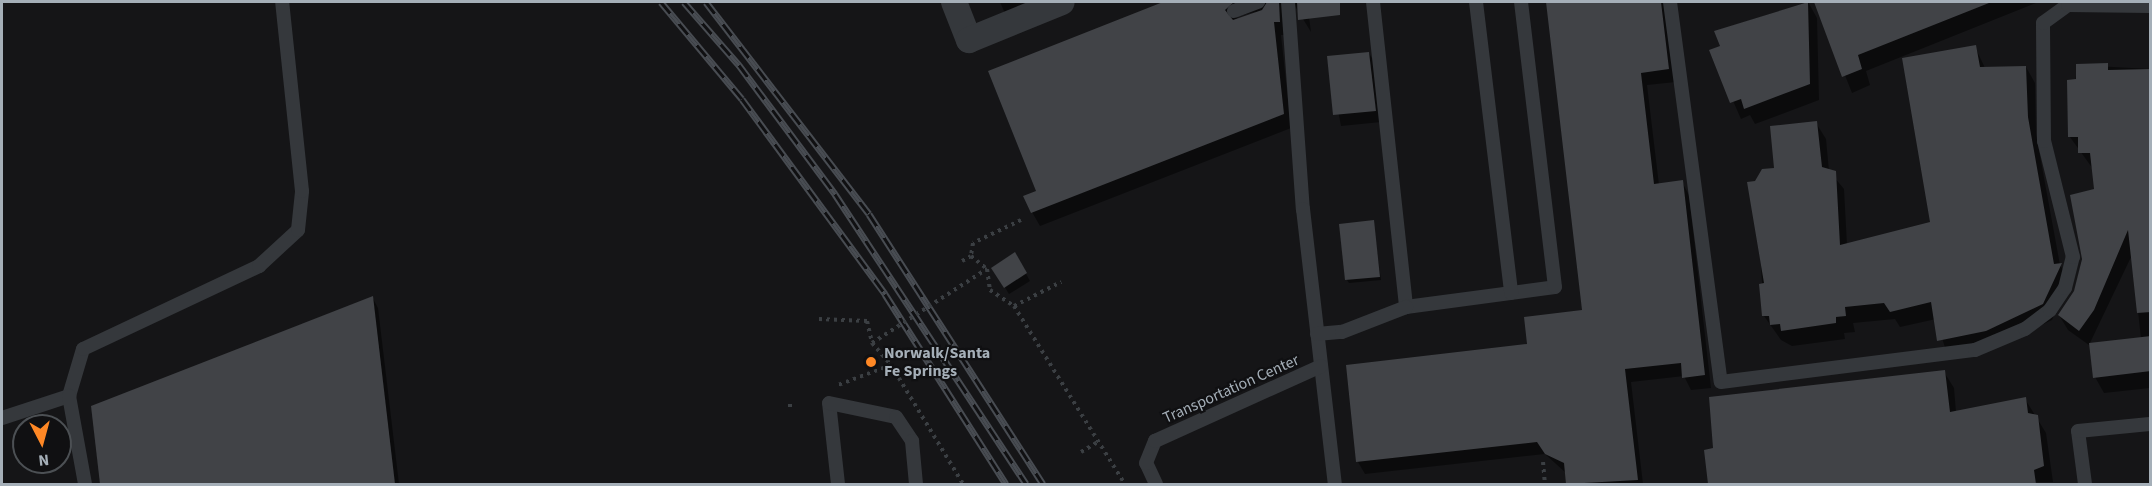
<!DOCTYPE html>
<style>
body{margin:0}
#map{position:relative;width:2152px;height:486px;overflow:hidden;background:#151517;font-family:"Source Sans 3",sans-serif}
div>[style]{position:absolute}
.shadow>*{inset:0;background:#0007}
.building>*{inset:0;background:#414347}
.path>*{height:4px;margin-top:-2px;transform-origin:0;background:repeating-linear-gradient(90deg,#3b3f43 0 3px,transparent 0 7.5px)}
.lane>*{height:14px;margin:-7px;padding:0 7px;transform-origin:7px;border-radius:7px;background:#35383c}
.street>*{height:26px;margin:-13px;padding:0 13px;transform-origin:13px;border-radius:13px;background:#35383c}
.rail>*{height:7px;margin-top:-3.5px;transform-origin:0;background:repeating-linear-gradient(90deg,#101012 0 14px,#484c52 0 28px);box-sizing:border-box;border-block:2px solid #484c52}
.path-bridge>*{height:4px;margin-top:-2px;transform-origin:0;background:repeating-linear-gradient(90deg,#3b3f43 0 3px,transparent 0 7.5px)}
.dots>*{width:16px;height:16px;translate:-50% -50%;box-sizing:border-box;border:3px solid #101012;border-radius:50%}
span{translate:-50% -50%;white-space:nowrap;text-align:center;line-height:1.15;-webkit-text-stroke:4.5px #101012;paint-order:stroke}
.poi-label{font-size:16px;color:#a5afb8;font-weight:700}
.left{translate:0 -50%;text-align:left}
.street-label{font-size:16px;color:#a5afb8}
.frame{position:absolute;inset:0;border:3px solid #a5afb8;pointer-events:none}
.north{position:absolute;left:12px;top:414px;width:60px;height:60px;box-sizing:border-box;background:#101012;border:2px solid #4c5054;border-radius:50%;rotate:174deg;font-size:16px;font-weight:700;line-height:24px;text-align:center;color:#a5afb8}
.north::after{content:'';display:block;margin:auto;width:21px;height:27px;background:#ff8825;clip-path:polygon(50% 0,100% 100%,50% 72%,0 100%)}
</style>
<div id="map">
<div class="shadow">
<i style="clip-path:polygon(1000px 2px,1046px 2px,1007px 18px)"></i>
<i style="clip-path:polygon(evenodd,1167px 2px,1307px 2px,1311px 32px,1295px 6px,1287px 35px,1281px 35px,1291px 128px,1040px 226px,1032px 212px,1038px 192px,990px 71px,1167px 2px,1255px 12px,1256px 14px,1236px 21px,1238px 16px,1255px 12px)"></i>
<i style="clip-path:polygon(1547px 2px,1666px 2px,1676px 82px,1647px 85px,1659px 185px,1682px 182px,1689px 195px,1711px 388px,1691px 390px,1684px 376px,1631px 382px,1643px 484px,1567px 484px,1566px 473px,1545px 454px,1365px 474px,1358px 462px,1584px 312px)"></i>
<i style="clip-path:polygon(1808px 2px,1817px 18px,1819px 100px,1755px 124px,1750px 115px,1741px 119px,1711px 51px,1722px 47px,1716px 31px)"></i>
<i style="clip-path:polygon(1816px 2px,2035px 2px,2036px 3px,1866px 71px,1870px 85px,1852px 93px)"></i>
<i style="clip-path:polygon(1975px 47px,1985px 68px,2026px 67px,2035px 83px,2036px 134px,2060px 265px,2070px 281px,2052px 320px,1996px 347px,1948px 357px,1936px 319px,1900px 327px,1895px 319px,1853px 323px,1855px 332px,1844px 333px,1845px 339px,1792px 346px,1781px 340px,1764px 316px,1756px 182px,1775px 169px,1816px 123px,1826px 139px,1829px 171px,1844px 189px,1847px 245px,1932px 223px)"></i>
<i style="clip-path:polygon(1369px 53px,1375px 64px,1381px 122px,1341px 126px,1328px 58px)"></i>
<i style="clip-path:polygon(2077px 65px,2150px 69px,2150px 388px,2104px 393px,2095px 377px,2141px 339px,2132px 255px,2089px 345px,2068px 330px,2059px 315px,2075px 291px,2096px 191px,2093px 169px,2070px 137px)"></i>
<i style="clip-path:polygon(1373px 222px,1381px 280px,1349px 283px,1347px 280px)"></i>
<i style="clip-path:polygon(1015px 254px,1030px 281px,1009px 294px,993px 268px)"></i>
<i style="clip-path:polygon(372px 297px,378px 308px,399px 484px,101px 484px,92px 407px)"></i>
<i style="clip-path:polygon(1944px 372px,1954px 388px,1956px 412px,2025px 399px,2046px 433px,2053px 482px,1709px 484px,1705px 454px)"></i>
</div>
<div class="building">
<i style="clip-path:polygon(1163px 2px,1234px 2px,1225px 10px,1233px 20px,1262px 10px,1267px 2px,1279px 2px,1280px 22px,1274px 22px,1284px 114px,1031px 213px,1023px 196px,1036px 191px,988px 71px)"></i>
<i style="clip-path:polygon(1297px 2px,1340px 2px,1340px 15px,1298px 20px)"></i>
<i style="clip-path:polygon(1546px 2px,1661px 2px,1669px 69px,1641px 73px,1654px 184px,1683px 180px,1705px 375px,1682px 378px,1681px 363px,1625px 369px,1638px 480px,1566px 484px,1564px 463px,1545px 454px,1537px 442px,1356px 462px,1346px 365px,1527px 344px,1524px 317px,1582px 310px)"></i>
<i style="clip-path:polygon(1808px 2px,1810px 84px,1744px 109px,1741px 99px,1730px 103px,1709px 50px,1720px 46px,1714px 31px)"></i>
<i style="clip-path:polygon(1814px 2px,1989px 2px,1989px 3px,1858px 55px,1862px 69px,1842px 77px)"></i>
<i style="clip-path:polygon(1976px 45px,1980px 67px,2026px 66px,2028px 117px,2054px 264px,2062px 263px,2043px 304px,1986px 331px,1937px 341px,1931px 302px,1890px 312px,1884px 303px,1845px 307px,1846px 316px,1836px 317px,1836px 323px,1781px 331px,1780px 324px,1770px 325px,1769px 316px,1762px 316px,1759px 284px,1764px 283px,1747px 182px,1755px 181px,1762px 169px,1774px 168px,1770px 126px,1817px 121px,1822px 167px,1836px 171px,1840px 245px,1930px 222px,1902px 58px)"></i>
<i style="clip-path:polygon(1369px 52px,1376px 111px,1333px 115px,1327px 56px)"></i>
<i style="clip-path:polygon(2108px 63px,2108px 70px,2151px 69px,2151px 312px,2137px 313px,2128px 230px,2094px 310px,2079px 331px,2058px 315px,2074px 291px,2082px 259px,2070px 195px,2094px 189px,2090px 153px,2078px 153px,2078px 137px,2068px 137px,2067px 80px,2076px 79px,2076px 64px)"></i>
<i style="clip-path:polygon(1374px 220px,1380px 277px,1345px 280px,1339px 224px)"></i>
<i style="clip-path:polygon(1015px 252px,1027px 273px,1004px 288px,991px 268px)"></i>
<i style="clip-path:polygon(373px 296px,395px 484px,100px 484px,91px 406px)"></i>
<i style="clip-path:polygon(2151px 336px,2151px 371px,2093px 378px,2089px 343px)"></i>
<i style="clip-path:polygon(1945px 370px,1950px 412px,2026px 397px,2028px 413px,2038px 415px,2044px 466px,2034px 470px,2036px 484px,1708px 484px,1704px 450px,1713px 448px,1709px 397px)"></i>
</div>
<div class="path">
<i style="left:1021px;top:220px;width:53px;rotate:154.4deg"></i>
<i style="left:973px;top:243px;width:13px;rotate:99deg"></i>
<i style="left:971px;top:256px;width:21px;rotate:39deg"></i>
<i style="left:987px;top:269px;width:21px;rotate:82deg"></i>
<i style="left:990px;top:290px;width:29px;rotate:34deg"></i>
<i style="left:1014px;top:306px;width:53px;rotate:-27.1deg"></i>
<i style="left:962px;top:261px;width:10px;rotate:-29deg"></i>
<i style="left:1014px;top:306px;width:210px;rotate:58.1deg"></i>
<i style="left:819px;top:319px;width:48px;rotate:2.4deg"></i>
<i style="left:867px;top:321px;width:23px;rotate:77deg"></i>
<i style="left:872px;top:343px;width:29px;rotate:49deg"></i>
<i style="left:891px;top:365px;width:57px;rotate:159.3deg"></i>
<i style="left:891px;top:365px;width:139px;rotate:58.8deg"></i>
<i style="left:790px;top:404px;width:7px;rotate:90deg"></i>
<i style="left:1081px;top:452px;width:21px;rotate:-31deg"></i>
<i style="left:1543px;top:462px;width:22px;rotate:85deg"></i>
</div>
<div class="lane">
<i style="left:1288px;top:2px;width:208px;rotate:85.9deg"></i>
<i style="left:1303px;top:209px;width:277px;rotate:83.4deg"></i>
<i style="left:1373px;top:2px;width:307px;rotate:83.8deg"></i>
<i style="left:1406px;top:307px;width:150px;rotate:-7.6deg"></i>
<i style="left:1555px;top:287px;width:287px;rotate:-96.8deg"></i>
<i style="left:1476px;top:2px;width:293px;rotate:83.1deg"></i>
<i style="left:1670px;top:2px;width:383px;rotate:82.4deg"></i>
<i style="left:1721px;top:382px;width:256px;rotate:-7.2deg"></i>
<i style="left:1975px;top:350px;width:54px;rotate:-22.8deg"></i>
<i style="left:2025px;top:329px;width:31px;rotate:-37deg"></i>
<i style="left:2050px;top:310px;width:27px;rotate:-56deg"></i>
<i style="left:2065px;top:288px;width:32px;rotate:-76deg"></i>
<i style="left:2073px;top:257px;width:120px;rotate:-104deg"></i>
<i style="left:2044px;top:141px;width:118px;rotate:-90.5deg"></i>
<i style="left:2043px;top:23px;width:31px;rotate:-36deg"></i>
<i style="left:2068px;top:5px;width:82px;rotate:0.7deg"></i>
<i style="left:1234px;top:11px;width:26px;rotate:-21deg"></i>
<i style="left:1317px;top:334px;width:25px;rotate:-5deg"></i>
<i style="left:1342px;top:332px;width:69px;rotate:-21.3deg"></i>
<i style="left:69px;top:396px;width:49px;rotate:-73.4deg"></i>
<i style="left:83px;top:349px;width:195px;rotate:-25.2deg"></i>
<i style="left:259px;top:266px;width:53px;rotate:-42.7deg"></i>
<i style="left:298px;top:230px;width:39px;rotate:-84deg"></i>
<i style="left:302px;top:191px;width:190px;rotate:-96deg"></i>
<i style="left:2px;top:418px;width:71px;rotate:-18.2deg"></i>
<i style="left:69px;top:396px;width:89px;rotate:79.7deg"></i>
<i style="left:838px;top:484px;width:81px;rotate:-96.3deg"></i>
<i style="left:829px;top:403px;width:68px;rotate:11.8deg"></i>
<i style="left:896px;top:417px;width:29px;rotate:56deg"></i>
<i style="left:912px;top:441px;width:43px;rotate:84.7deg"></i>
<i style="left:1156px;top:484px;width:23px;rotate:-115deg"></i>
<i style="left:1146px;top:463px;width:24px;rotate:-68deg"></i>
<i style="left:1155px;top:441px;width:182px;rotate:-24.3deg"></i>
<i style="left:2085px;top:484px;width:53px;rotate:-97.5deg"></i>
<i style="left:2078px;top:431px;width:72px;rotate:-5.6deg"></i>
</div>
<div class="street">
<i style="left:954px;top:2px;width:41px;rotate:68.5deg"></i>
<i style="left:969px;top:40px;width:100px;rotate:-22.2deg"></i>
</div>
<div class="rail">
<i style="left:661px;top:2px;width:126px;rotate:50.1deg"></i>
<i style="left:742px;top:99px;width:242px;rotate:53.7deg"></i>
<i style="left:885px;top:294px;width:225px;rotate:57.5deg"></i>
<i style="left:684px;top:2px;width:84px;rotate:48.9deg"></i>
<i style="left:739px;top:65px;width:161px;rotate:53.3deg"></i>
<i style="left:835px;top:194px;width:347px;rotate:56.6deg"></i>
<i style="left:706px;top:2px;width:267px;rotate:52.4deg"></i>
<i style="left:869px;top:214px;width:321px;rotate:57.2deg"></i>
</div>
<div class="path-bridge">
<i style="left:872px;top:343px;width:137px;rotate:-32.8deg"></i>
</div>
<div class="dots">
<i style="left:871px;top:362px;background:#ff8825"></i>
</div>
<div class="poi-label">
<span class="left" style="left:884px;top:362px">Norwalk/Santa<br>Fe Springs</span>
</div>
<div class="street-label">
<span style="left:1231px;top:389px;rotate:-24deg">Transportation Center</span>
</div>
<div class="frame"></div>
<div class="north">N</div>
</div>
